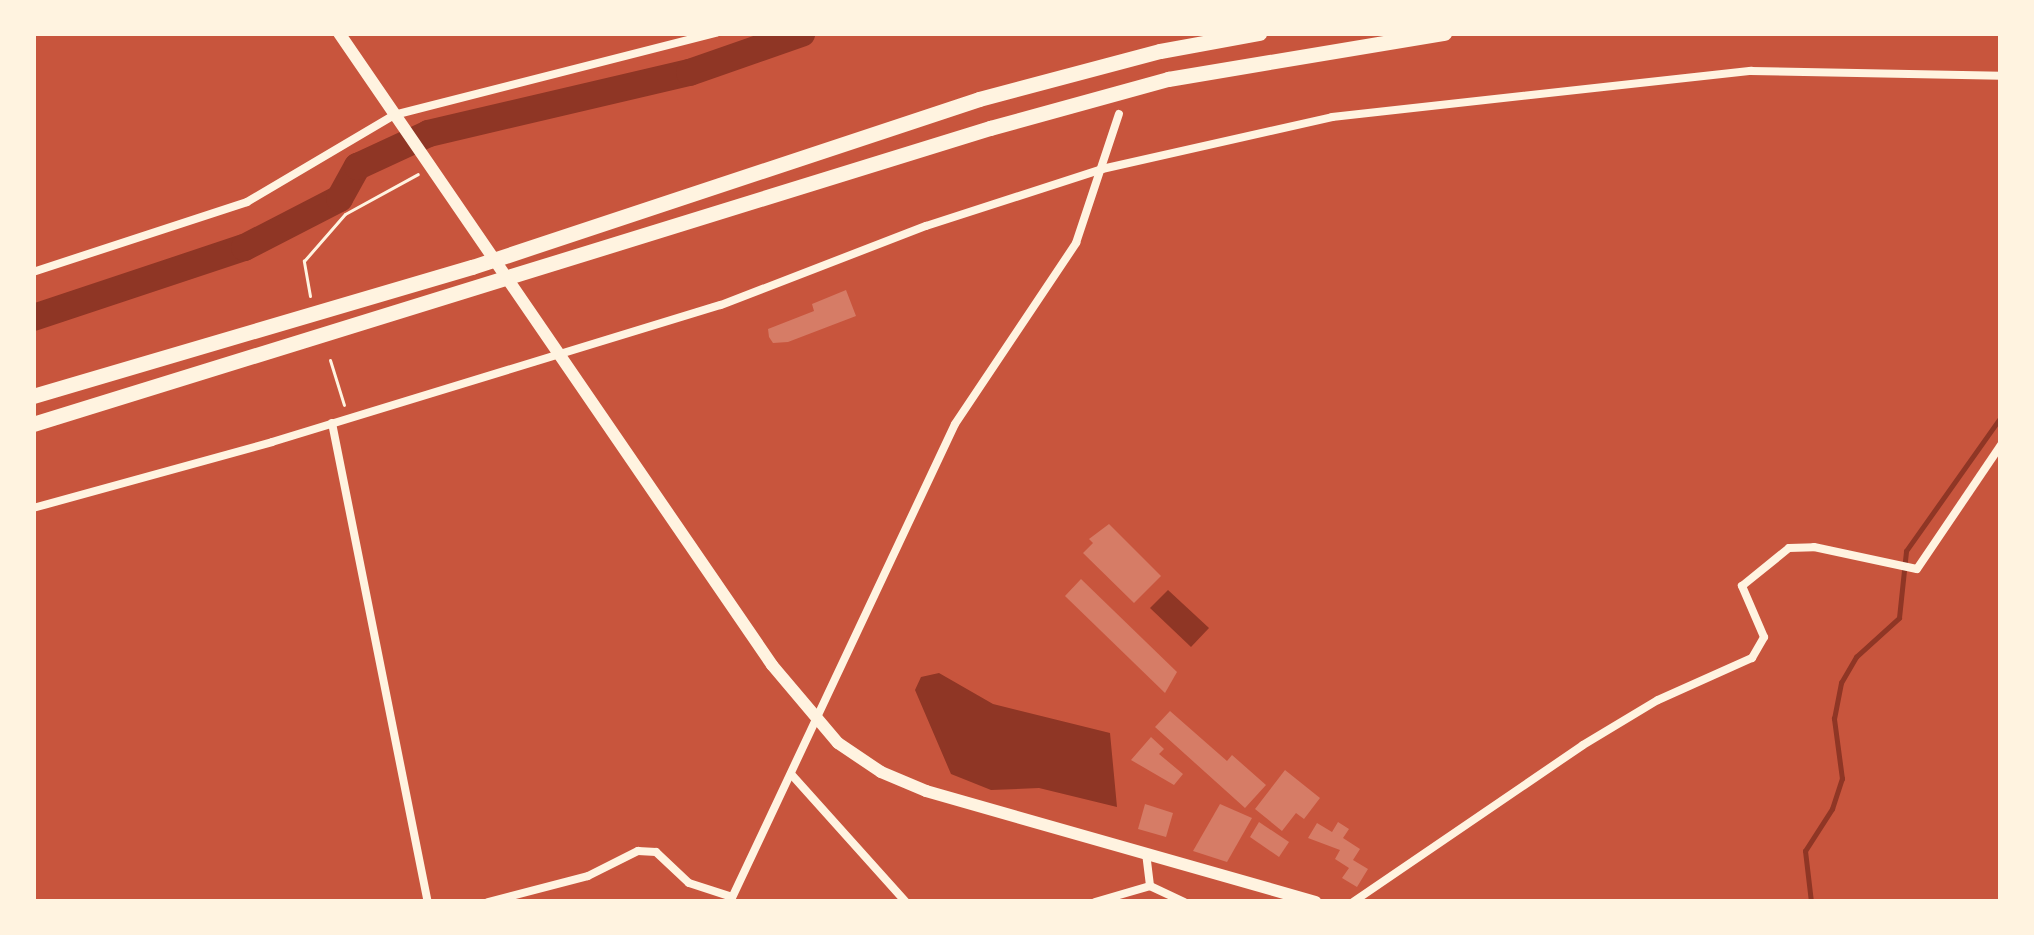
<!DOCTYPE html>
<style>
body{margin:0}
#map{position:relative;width:2034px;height:935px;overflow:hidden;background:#c8553d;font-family:Overpass,sans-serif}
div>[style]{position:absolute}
.water>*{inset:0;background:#8f3625}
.stream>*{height:4.5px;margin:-2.25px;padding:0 2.25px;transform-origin:2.25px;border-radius:2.25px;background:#8f3625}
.river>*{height:27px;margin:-13.5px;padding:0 13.5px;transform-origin:13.5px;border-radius:13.5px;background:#8f3625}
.building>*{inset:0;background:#d67c66}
.path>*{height:3px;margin:-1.5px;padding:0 1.5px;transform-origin:1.5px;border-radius:1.5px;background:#fff3e0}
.minor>*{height:8px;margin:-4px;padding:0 4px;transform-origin:4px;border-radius:4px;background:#fff3e0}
.secondary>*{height:12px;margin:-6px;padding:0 6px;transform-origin:6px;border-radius:6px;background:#fff3e0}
.motorway>*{height:15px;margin:-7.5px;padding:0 7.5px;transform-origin:7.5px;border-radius:7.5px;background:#fff3e0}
span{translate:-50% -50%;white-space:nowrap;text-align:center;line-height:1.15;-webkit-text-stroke:9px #fff3e0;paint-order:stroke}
.frame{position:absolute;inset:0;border:36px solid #fff3e0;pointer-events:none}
</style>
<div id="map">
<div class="water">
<i style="clip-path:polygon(1168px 590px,1209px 628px,1191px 647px,1150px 608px)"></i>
<i style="clip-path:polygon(939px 673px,993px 704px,1110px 733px,1117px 807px,1039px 788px,991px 790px,951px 774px,915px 690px,921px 677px)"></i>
</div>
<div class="stream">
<i style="left:1811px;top:902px;width:51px;rotate:-96.7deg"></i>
<i style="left:1805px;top:851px;width:50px;rotate:-57.3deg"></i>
<i style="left:1832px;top:809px;width:32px;rotate:-72deg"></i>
<i style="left:1842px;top:779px;width:61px;rotate:-97.6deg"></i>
<i style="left:1834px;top:719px;width:37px;rotate:-79deg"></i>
<i style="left:1841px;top:683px;width:30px;rotate:-60deg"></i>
<i style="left:1856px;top:657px;width:58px;rotate:-42.2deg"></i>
<i style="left:1899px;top:618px;width:67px;rotate:-84deg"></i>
<i style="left:1906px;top:551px;width:164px;rotate:-54.7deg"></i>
</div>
<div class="river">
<i style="left:33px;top:317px;width:222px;rotate:-18.4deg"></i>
<i style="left:244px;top:247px;width:107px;rotate:-27.3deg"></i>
<i style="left:339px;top:198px;width:37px;rotate:-61deg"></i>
<i style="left:357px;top:166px;width:78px;rotate:-24.9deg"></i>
<i style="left:428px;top:133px;width:268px;rotate:-13.2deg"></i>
<i style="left:689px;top:72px;width:119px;rotate:-19.2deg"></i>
</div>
<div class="building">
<i style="clip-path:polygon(846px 290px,856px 316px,788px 342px,773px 343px,769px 337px,768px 329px,814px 311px,812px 304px)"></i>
<i style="clip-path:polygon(1109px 524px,1161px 576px,1134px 603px,1083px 553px,1093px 543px,1089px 539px)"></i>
<i style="clip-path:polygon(1081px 579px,1177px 672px,1165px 693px,1065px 596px)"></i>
<i style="clip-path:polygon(1170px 711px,1227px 761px,1232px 755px,1266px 785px,1245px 808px,1155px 727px)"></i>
<i style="clip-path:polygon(1151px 737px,1164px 749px,1159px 754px,1183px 774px,1174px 785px,1131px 760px)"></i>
<i style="clip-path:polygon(1285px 770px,1320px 798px,1304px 819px,1296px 813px,1282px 831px,1255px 809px)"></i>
<i style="clip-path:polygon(1145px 804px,1173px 813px,1166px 837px,1138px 829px)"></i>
<i style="clip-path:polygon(1220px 804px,1252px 818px,1227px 862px,1193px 851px)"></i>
<i style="clip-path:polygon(1259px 822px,1289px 842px,1279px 857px,1250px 837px)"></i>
<i style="clip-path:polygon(1338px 822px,1349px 829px,1343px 838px,1360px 849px,1353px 860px,1368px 869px,1357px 887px,1342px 878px,1349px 868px,1335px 859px,1340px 850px,1308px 838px,1317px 823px,1332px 832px)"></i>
</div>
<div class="path">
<i style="left:310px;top:296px;width:36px;rotate:-100deg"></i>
<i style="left:304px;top:261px;width:62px;rotate:-48.9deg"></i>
<i style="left:345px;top:214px;width:83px;rotate:-28.7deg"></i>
<i style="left:330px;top:360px;width:47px;rotate:72.7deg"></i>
</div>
<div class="minor">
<i style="left:33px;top:272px;width:225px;rotate:-18.1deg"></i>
<i style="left:247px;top:202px;width:171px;rotate:-30.6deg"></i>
<i style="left:394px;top:115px;width:332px;rotate:-14.3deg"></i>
<i style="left:332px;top:423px;width:489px;rotate:78.7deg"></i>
<i style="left:33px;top:508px;width:248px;rotate:-15.4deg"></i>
<i style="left:272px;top:442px;width:469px;rotate:-17deg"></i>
<i style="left:721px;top:305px;width:220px;rotate:-21.1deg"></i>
<i style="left:926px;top:226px;width:185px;rotate:-17.9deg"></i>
<i style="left:1102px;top:169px;width:236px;rotate:-12.7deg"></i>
<i style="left:1332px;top:117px;width:422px;rotate:-6.3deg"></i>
<i style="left:1751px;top:71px;width:250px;rotate:1.1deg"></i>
<i style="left:791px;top:774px;width:172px;rotate:48.1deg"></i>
<i style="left:1146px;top:853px;width:33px;rotate:83deg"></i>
<i style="left:488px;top:902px;width:103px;rotate:-14.6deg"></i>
<i style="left:588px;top:876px;width:56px;rotate:-26.6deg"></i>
<i style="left:638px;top:851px;width:18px;rotate:3deg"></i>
<i style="left:656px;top:852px;width:45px;rotate:43.2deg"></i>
<i style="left:689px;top:883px;width:45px;rotate:18deg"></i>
<i style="left:730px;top:902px;width:528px;rotate:-64.79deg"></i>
<i style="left:955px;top:424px;width:218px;rotate:-56.2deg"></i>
<i style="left:1076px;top:243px;width:136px;rotate:-71.6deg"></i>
<i style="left:1095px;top:902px;width:57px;rotate:-16.2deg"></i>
<i style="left:1150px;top:886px;width:38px;rotate:25deg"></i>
<i style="left:1353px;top:902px;width:278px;rotate:-34.3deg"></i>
<i style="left:1583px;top:745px;width:87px;rotate:-31deg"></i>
<i style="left:1658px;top:700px;width:103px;rotate:-24.1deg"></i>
<i style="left:1752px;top:658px;width:24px;rotate:-60deg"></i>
<i style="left:1764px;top:637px;width:56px;rotate:-113.3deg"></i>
<i style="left:1742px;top:586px;width:60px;rotate:-39deg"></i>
<i style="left:1789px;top:548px;width:25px;rotate:-2deg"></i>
<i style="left:1814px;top:547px;width:105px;rotate:12.1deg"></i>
<i style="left:1917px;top:569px;width:150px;rotate:-55.9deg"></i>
</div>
<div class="secondary">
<i style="left:339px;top:33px;width:766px;rotate:55.58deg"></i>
<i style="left:772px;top:665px;width:102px;rotate:49.8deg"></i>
<i style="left:838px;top:743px;width:52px;rotate:34deg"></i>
<i style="left:881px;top:772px;width:49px;rotate:22.9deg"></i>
<i style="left:926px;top:791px;width:405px;rotate:15.9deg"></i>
</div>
<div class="motorway">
<i style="left:33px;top:396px;width:458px;rotate:-16.4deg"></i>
<i style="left:472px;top:267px;width:534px;rotate:-18.33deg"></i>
<i style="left:979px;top:99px;width:187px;rotate:-14.9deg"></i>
<i style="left:1160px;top:51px;width:101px;rotate:-10.3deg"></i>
<i style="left:33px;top:424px;width:1002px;rotate:-17.19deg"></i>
<i style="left:990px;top:128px;width:185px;rotate:-15.4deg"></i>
<i style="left:1168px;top:79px;width:280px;rotate:-9.5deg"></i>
</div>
<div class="frame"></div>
</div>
